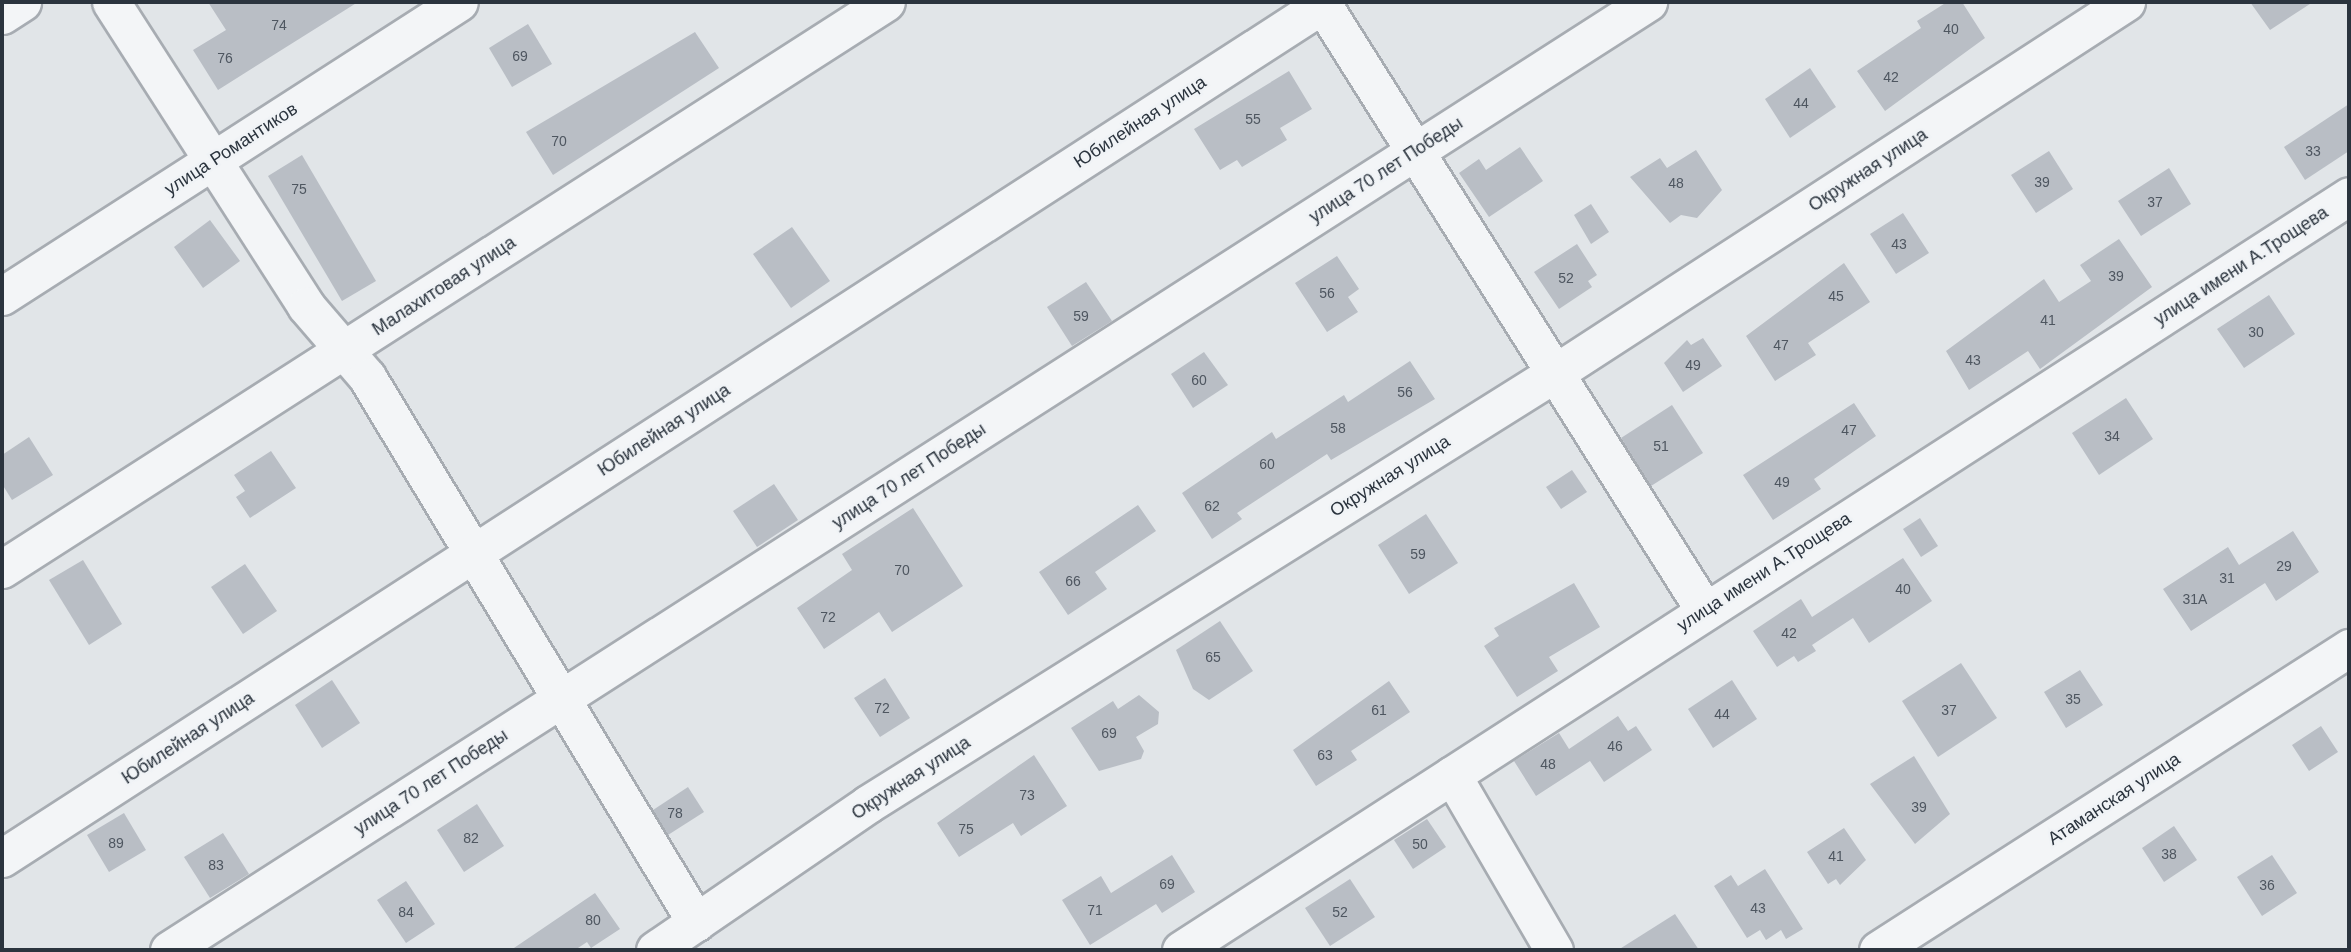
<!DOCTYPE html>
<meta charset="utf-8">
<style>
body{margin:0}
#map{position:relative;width:2351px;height:952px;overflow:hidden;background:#e1e5e8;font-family:Arial,sans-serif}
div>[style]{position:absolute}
.building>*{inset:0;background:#b9bec5}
.roads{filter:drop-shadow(2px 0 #a7acb2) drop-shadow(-2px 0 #a7acb2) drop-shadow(0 2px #a7acb2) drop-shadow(0 -2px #a7acb2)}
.minor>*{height:37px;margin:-18.5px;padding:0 18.5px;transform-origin:18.5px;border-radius:18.5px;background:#f3f5f7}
span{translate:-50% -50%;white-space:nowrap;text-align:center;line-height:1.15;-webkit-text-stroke:5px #f0f3f6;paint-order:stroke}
.number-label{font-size:14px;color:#4e5660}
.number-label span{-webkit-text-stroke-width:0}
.street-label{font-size:18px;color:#2b343e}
.frame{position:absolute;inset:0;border:4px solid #2b343e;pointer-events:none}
</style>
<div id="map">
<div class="building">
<i style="clip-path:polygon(208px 2px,358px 2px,218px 90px,193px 50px,226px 30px)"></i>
<i style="clip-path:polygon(1947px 2px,1962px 2px,1985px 38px,1885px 111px,1857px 71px,1921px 28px,1917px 21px)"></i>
<i style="clip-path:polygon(2250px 2px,2313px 2px,2270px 30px)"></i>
<i style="clip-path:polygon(528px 24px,552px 64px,512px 87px,489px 48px)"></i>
<i style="clip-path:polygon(695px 32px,719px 68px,553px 175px,526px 132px)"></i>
<i style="clip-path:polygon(1810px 68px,1836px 107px,1790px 138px,1765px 99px)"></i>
<i style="clip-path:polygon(1289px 71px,1312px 109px,1280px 128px,1287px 140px,1242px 167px,1237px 160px,1220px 170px,1194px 129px)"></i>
<i style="clip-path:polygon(2349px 104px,2349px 151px,2305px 180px,2284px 147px)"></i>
<i style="clip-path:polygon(1520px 147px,1543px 181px,1489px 217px,1459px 173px,1479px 159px,1486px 170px)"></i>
<i style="clip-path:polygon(1696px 150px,1722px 190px,1697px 218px,1681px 215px,1670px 223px,1630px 177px,1660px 158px,1667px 168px)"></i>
<i style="clip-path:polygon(2049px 151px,2073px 189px,2036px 213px,2011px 175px)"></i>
<i style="clip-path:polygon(302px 155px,376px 281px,342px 301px,268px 176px)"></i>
<i style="clip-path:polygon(2169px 168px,2191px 204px,2141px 236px,2118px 201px)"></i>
<i style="clip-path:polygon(1591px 204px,1609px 232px,1591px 244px,1574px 215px)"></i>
<i style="clip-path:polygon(1903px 213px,1929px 253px,1896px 274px,1870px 234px)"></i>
<i style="clip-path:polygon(210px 220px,240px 261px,203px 288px,174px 247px)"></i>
<i style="clip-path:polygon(792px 227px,830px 281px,791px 308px,753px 254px)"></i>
<i style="clip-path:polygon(2119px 239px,2152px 287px,2040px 369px,2028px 351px,1969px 390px,1946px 351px,2044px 279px,2059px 302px,2091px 281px,2080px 265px)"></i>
<i style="clip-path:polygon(1577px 244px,1597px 275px,1588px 281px,1592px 287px,1559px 309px,1534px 272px)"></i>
<i style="clip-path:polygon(1337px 256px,1359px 289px,1348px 297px,1358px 312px,1327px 332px,1295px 283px)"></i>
<i style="clip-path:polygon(1844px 263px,1870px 302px,1808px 343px,1816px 355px,1775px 381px,1746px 336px)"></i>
<i style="clip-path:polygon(1086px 282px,1112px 321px,1072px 346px,1047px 307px)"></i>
<i style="clip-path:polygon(2269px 295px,2295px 334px,2244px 368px,2217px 329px)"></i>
<i style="clip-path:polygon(1703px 338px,1722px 366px,1683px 392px,1664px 363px,1687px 340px,1691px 345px)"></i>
<i style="clip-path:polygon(1204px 352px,1228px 385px,1193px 408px,1171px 374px)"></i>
<i style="clip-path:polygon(1410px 361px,1435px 399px,1331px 460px,1327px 454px,1237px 513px,1242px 519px,1212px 539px,1182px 493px,1272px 432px,1276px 439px,1344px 395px,1348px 402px)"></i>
<i style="clip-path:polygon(2126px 398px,2153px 439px,2099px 475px,2072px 433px)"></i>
<i style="clip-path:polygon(1854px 403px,1876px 436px,1814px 479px,1821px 489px,1773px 520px,1743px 475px)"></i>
<i style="clip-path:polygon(1672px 405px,1703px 453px,1651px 486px,1621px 438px)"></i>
<i style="clip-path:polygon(29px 437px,53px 475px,12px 500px,2px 484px,2px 455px)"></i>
<i style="clip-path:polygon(271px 451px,296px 488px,250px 518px,236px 497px,245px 491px,234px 475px)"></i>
<i style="clip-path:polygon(1572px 470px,1587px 492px,1561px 509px,1546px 487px)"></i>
<i style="clip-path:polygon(774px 484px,798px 520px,757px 547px,733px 511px)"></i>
<i style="clip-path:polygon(1138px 505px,1156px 531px,1095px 572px,1107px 589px,1068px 615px,1039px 572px)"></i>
<i style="clip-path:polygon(913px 508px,963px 586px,892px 632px,879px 612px,824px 649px,797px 608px,852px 570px,842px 554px)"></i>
<i style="clip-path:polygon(1426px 514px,1458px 563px,1409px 594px,1378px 545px)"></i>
<i style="clip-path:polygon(1920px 518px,1938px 546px,1921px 557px,1903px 529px)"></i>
<i style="clip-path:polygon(2293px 531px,2319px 572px,2276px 601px,2265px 583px,2191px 631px,2163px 589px,2228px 547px,2239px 565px)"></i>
<i style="clip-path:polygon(1903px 558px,1932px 601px,1869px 643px,1853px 618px,1812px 645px,1816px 651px,1798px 662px,1794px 656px,1777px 667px,1753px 631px,1801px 599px,1812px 617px)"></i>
<i style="clip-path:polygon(83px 560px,122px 624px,89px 645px,49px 580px)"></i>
<i style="clip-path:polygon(245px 564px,277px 611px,243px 634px,211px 587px)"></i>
<i style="clip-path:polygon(1574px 583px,1600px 627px,1549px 657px,1558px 671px,1517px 697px,1484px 646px,1499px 636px,1494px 628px)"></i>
<i style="clip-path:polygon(1220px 621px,1253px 671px,1209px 700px,1193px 689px,1176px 650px)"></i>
<i style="clip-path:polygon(1961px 663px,1997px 718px,1938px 757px,1902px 701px)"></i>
<i style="clip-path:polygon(2080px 670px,2103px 705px,2066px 728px,2044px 692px)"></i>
<i style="clip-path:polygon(885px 678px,910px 718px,880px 737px,854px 698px)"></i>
<i style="clip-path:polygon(332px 680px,360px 723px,322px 748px,295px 705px)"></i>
<i style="clip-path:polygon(1732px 680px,1757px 719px,1713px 748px,1688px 709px)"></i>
<i style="clip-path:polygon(1389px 681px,1410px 712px,1351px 751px,1357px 760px,1316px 786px,1293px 750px)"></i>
<i style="clip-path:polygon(1139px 695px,1159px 712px,1158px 724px,1136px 737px,1144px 751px,1141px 759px,1099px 771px,1071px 728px,1113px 701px,1118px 709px)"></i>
<i style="clip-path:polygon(1618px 716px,1628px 731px,1636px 726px,1652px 750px,1604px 782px,1590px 761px,1536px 796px,1514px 761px,1559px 733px,1569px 749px)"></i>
<i style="clip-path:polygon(2321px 726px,2338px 752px,2309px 771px,2292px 745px)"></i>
<i style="clip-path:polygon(1034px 755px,1067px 806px,1021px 836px,1013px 823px,959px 857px,937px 823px)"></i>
<i style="clip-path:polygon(1914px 756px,1950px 814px,1915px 844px,1870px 784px)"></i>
<i style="clip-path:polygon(688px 787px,704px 812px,668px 835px,653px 810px)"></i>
<i style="clip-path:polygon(477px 804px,504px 846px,464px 872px,437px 830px)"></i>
<i style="clip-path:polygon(124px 813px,146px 850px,109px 872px,87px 835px)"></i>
<i style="clip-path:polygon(1427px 819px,1446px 847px,1413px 869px,1394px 840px)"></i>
<i style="clip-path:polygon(2174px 826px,2197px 860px,2164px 882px,2142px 848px)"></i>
<i style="clip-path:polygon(1844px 828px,1866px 860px,1840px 885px,1836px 879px,1828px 884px,1807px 852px)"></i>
<i style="clip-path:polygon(223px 833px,249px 874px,210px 898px,184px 857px)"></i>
<i style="clip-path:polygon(1172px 855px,1195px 892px,1162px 913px,1156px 904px,1090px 945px,1062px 900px,1101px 876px,1111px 893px)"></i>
<i style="clip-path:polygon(2272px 855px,2297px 893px,2262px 916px,2237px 877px)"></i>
<i style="clip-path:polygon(1765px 869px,1803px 929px,1786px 939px,1781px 930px,1766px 940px,1760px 930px,1747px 938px,1714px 886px,1731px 875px,1738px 886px)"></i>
<i style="clip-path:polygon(1350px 879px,1375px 917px,1330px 946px,1305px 908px)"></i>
<i style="clip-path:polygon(406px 881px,435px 924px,406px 943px,377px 900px)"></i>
<i style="clip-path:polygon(595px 893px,620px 929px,591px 948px,587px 942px,575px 950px,511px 950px)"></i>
<i style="clip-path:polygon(1675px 914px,1699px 950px,1618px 950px)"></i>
</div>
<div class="roads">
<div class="minor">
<i style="left:111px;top:2px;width:361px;rotate:57.3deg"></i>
<i style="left:306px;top:306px;width:94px;rotate:49.3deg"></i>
<i style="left:367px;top:377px;width:637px;rotate:58.88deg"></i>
<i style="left:1321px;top:2px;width:720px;rotate:57.77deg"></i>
<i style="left:2px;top:15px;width:24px;rotate:-33deg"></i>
<i style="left:2px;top:296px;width:543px;rotate:-32.75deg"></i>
<i style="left:2px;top:569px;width:1050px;rotate:-32.68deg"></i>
<i style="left:1452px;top:775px;width:203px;rotate:59.8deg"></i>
<i style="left:2px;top:858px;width:1577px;rotate:-32.88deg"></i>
<i style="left:169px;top:950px;width:1757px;rotate:-32.66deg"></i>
<i style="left:655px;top:950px;width:258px;rotate:-34.4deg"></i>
<i style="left:868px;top:804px;width:811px;rotate:-32.1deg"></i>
<i style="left:1555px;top:373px;width:681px;rotate:-33.01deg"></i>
<i style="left:1181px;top:950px;width:1390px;rotate:-32.84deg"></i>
<i style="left:1878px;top:950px;width:560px;rotate:-32.67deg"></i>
</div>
</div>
<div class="number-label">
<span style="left:279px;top:25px">74</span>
<span style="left:1951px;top:29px">40</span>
<span style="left:520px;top:56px">69</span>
<span style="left:225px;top:58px">76</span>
<span style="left:1891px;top:77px">42</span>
<span style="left:1801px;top:103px">44</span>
<span style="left:1253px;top:119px">55</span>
<span style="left:559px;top:141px">70</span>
<span style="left:2313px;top:151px">33</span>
<span style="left:2042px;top:182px">39</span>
<span style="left:1676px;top:183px">48</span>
<span style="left:299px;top:189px">75</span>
<span style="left:2155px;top:202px">37</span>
<span style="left:1899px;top:244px">43</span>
<span style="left:2116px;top:276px">39</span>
<span style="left:1566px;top:278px">52</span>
<span style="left:1327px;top:293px">56</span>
<span style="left:1836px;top:296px">45</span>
<span style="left:1081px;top:316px">59</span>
<span style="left:2048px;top:320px">41</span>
<span style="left:2256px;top:332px">30</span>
<span style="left:1781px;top:345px">47</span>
<span style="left:1973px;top:360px">43</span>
<span style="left:1693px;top:365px">49</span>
<span style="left:1199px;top:380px">60</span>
<span style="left:1405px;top:392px">56</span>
<span style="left:1338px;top:428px">58</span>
<span style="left:1849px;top:430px">47</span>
<span style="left:2112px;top:436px">34</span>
<span style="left:1661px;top:446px">51</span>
<span style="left:1267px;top:464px">60</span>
<span style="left:1782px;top:482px">49</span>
<span style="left:1212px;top:506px">62</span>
<span style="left:1418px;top:554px">59</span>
<span style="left:2284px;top:566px">29</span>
<span style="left:902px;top:570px">70</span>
<span style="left:2227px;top:578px">31</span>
<span style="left:1073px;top:581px">66</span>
<span style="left:1903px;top:589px">40</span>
<span style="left:2195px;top:599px">31А</span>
<span style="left:828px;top:617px">72</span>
<span style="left:1789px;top:633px">42</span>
<span style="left:1213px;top:657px">65</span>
<span style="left:2073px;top:699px">35</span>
<span style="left:882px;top:708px">72</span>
<span style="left:1379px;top:710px">61</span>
<span style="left:1949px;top:710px">37</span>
<span style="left:1722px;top:714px">44</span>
<span style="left:1109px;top:733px">69</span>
<span style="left:1615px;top:746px">46</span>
<span style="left:1325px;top:755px">63</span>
<span style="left:1548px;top:764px">48</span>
<span style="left:1027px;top:795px">73</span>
<span style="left:1919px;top:807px">39</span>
<span style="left:675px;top:813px">78</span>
<span style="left:966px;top:829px">75</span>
<span style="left:471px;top:838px">82</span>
<span style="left:116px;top:843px">89</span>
<span style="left:1420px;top:844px">50</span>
<span style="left:2169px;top:854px">38</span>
<span style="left:1836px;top:856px">41</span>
<span style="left:216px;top:865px">83</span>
<span style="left:1167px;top:884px">69</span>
<span style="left:2267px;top:885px">36</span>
<span style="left:1758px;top:908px">43</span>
<span style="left:1095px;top:910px">71</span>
<span style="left:406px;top:912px">84</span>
<span style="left:1340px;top:912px">52</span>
<span style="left:593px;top:920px">80</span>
</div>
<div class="street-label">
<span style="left:1140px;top:122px;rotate:-33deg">Юбилейная улица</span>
<span style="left:231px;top:149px;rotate:-33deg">улица Романтиков</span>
<span style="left:1386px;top:170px;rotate:-33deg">улица 70 лет Победы</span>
<span style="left:1868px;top:170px;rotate:-33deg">Окружная улица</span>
<span style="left:2241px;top:266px;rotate:-33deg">улица имени А.Трощева</span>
<span style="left:444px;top:286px;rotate:-33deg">Малахитовая улица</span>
<span style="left:664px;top:430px;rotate:-33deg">Юбилейная улица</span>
<span style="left:909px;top:476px;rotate:-33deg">улица 70 лет Победы</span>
<span style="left:1390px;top:476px;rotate:-32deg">Окружная улица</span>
<span style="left:1764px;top:572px;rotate:-33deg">улица имени А.Трощева</span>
<span style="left:188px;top:738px;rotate:-33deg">Юбилейная улица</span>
<span style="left:911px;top:778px;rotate:-33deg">Окружная улица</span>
<span style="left:431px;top:782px;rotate:-33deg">улица 70 лет Победы</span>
<span style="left:2114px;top:799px;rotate:-33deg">Атаманская улица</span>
</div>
<div class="frame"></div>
</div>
